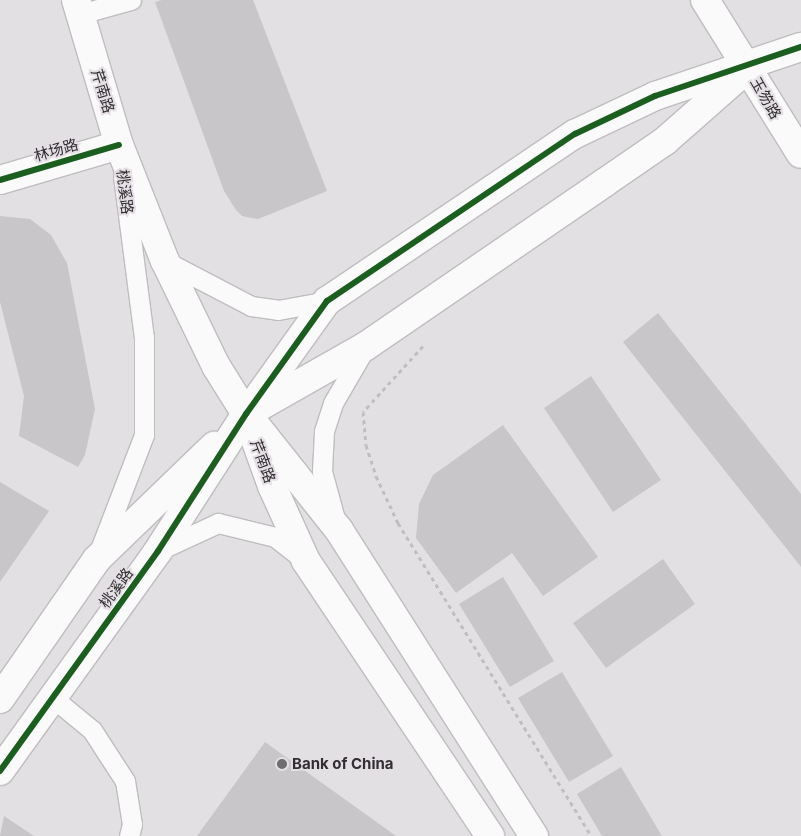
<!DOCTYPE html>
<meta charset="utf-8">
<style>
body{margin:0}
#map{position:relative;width:801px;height:836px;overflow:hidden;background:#e3e0e3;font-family:Inter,"Noto Sans SC",sans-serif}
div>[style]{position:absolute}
.building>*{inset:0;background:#c8c6c8}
.path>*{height:3px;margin-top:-1.5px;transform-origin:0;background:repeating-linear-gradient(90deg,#c0bfc0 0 4px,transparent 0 8px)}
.roads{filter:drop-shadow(1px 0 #bfbdbf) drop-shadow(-1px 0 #bfbdbf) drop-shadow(0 1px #bfbdbf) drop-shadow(0 -1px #bfbdbf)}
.service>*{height:19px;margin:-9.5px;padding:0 9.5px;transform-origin:9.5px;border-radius:9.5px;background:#fbfafb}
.minor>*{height:28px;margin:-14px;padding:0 14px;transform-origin:14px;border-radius:14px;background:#fbfafb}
.tertiary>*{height:28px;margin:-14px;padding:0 14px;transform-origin:14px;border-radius:14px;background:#fbfafb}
.secondary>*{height:28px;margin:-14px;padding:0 14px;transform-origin:14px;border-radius:14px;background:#fbfafb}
.cycleway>*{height:6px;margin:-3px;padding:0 3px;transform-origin:3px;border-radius:3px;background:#1b5e20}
.dots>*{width:14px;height:14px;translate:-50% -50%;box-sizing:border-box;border:2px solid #e4dfe4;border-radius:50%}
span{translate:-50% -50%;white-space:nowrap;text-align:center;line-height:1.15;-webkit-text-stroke:4px #e4dfe4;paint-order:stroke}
.street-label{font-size:15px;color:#312f31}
.poi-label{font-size:15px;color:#312f31;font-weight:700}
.left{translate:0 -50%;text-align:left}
</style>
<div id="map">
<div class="building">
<i style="clip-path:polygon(162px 0,253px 0,327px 191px,258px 219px,242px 216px,236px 210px,224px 191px,155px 2px)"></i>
<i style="clip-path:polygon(0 216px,30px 219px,51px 235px,67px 263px,95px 409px,85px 455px,78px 467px,19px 436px,24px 396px,0 302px)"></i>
<i style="clip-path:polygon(658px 313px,801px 494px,801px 567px,623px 342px)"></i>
<i style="clip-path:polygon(591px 376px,661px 480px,613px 512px,544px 408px)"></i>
<i style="clip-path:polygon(503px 425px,598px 557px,543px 596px,512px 553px,456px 593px,416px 538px,419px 504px,433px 475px)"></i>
<i style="clip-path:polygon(0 482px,49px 511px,0 582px)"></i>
<i style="clip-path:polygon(663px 559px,695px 604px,606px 668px,573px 623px)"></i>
<i style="clip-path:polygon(503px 577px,554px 661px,510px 687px,459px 604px)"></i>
<i style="clip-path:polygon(562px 672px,613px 756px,569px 782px,518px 698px)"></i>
<i style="clip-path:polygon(265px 742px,396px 836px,197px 836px)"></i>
<i style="clip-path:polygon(621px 767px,662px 836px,602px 836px,577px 794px)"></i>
<i style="clip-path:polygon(4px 816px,34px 836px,0 836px)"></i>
</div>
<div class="path">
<i style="left:423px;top:346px;width:89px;rotate:132.3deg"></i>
<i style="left:363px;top:412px;width:33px;rotate:85deg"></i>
<i style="left:366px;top:445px;width:33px;rotate:72deg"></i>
<i style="left:376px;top:476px;width:52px;rotate:64.9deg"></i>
<i style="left:398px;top:523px;width:368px;rotate:58.3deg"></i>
</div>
<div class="roads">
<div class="service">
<i style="left:80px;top:14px;width:53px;rotate:-15.4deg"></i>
<i style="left:165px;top:261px;width:97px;rotate:27.6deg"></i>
<i style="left:251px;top:306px;width:27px;rotate:8deg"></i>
<i style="left:278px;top:310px;width:50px;rotate:-10.4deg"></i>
<i style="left:335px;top:519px;width:50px;rotate:-105.2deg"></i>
<i style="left:322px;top:471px;width:40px;rotate:-87.1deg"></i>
<i style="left:324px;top:431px;width:29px;rotate:-72deg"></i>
<i style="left:333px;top:403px;width:64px;rotate:-59.8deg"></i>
<i style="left:162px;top:549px;width:62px;rotate:-24.9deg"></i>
<i style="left:218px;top:523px;width:59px;rotate:13.8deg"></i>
<i style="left:275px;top:537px;width:34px;rotate:38deg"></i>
<i style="left:99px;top:552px;width:125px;rotate:-69deg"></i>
<i style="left:144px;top:435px;width:97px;rotate:-90deg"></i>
<i style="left:144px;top:338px;width:163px;rotate:-97.4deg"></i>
<i style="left:53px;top:698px;width:50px;rotate:39.4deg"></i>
<i style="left:92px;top:730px;width:61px;rotate:57.1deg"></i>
<i style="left:125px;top:781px;width:44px;rotate:80.8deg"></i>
<i style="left:132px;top:824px;width:12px;rotate:104deg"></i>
</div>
<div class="minor">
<i style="left:705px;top:0;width:181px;rotate:58.1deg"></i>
<i style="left:0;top:180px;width:124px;rotate:-16.4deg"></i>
</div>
<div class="tertiary">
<i style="left:255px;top:409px;width:128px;rotate:-29.6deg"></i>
<i style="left:366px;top:346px;width:288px;rotate:-34.4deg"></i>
<i style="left:604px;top:183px;width:74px;rotate:-34.5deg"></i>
<i style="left:665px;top:141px;width:103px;rotate:-41.4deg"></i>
<i style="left:0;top:699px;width:170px;rotate:-55.3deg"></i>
<i style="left:97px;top:559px;width:163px;rotate:-44deg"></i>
<i style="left:0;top:771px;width:271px;rotate:-54.3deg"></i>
<i style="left:158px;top:551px;width:163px;rotate:-57.3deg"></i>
<i style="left:246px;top:414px;width:139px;rotate:-54.4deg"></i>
<i style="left:327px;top:301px;width:299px;rotate:-34deg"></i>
<i style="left:575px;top:134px;width:89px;rotate:-25.4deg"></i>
<i style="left:655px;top:96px;width:154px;rotate:-18.6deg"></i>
</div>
<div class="secondary">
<i style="left:76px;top:0;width:151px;rotate:73.5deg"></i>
<i style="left:119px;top:145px;width:125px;rotate:68.4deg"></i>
<i style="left:165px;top:261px;width:117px;rotate:64.1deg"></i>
<i style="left:216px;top:366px;width:57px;rotate:58deg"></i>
<i style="left:246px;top:414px;width:77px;rotate:70.1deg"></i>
<i style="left:272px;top:486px;width:82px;rotate:65.6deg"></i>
<i style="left:306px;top:561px;width:331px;rotate:56.2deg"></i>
<i style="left:257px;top:427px;width:132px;rotate:51.5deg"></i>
<i style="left:339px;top:530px;width:363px;rotate:57.5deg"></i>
</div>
</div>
<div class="cycleway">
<i style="left:0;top:180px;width:124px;rotate:-16.4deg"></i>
<i style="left:0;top:771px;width:271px;rotate:-54.3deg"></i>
<i style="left:158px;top:551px;width:163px;rotate:-57.3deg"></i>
<i style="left:246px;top:414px;width:139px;rotate:-54.4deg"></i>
<i style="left:327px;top:301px;width:299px;rotate:-34deg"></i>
<i style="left:575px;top:134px;width:89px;rotate:-25.4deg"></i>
<i style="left:655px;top:96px;width:154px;rotate:-18.6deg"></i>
</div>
<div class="dots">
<i style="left:282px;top:764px;background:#6f6d6f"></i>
</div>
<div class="street-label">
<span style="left:103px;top:91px;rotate:73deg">芹南路</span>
<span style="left:766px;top:98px;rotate:60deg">玉笏路</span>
<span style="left:56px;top:150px;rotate:-16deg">林场路</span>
<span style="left:125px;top:192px;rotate:83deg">桃溪路</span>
<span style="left:263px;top:461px;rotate:70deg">芹南路</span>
<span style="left:116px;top:588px;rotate:-54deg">桃溪路</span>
</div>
<div class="poi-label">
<span class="left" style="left:292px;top:764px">Bank of China</span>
</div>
</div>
